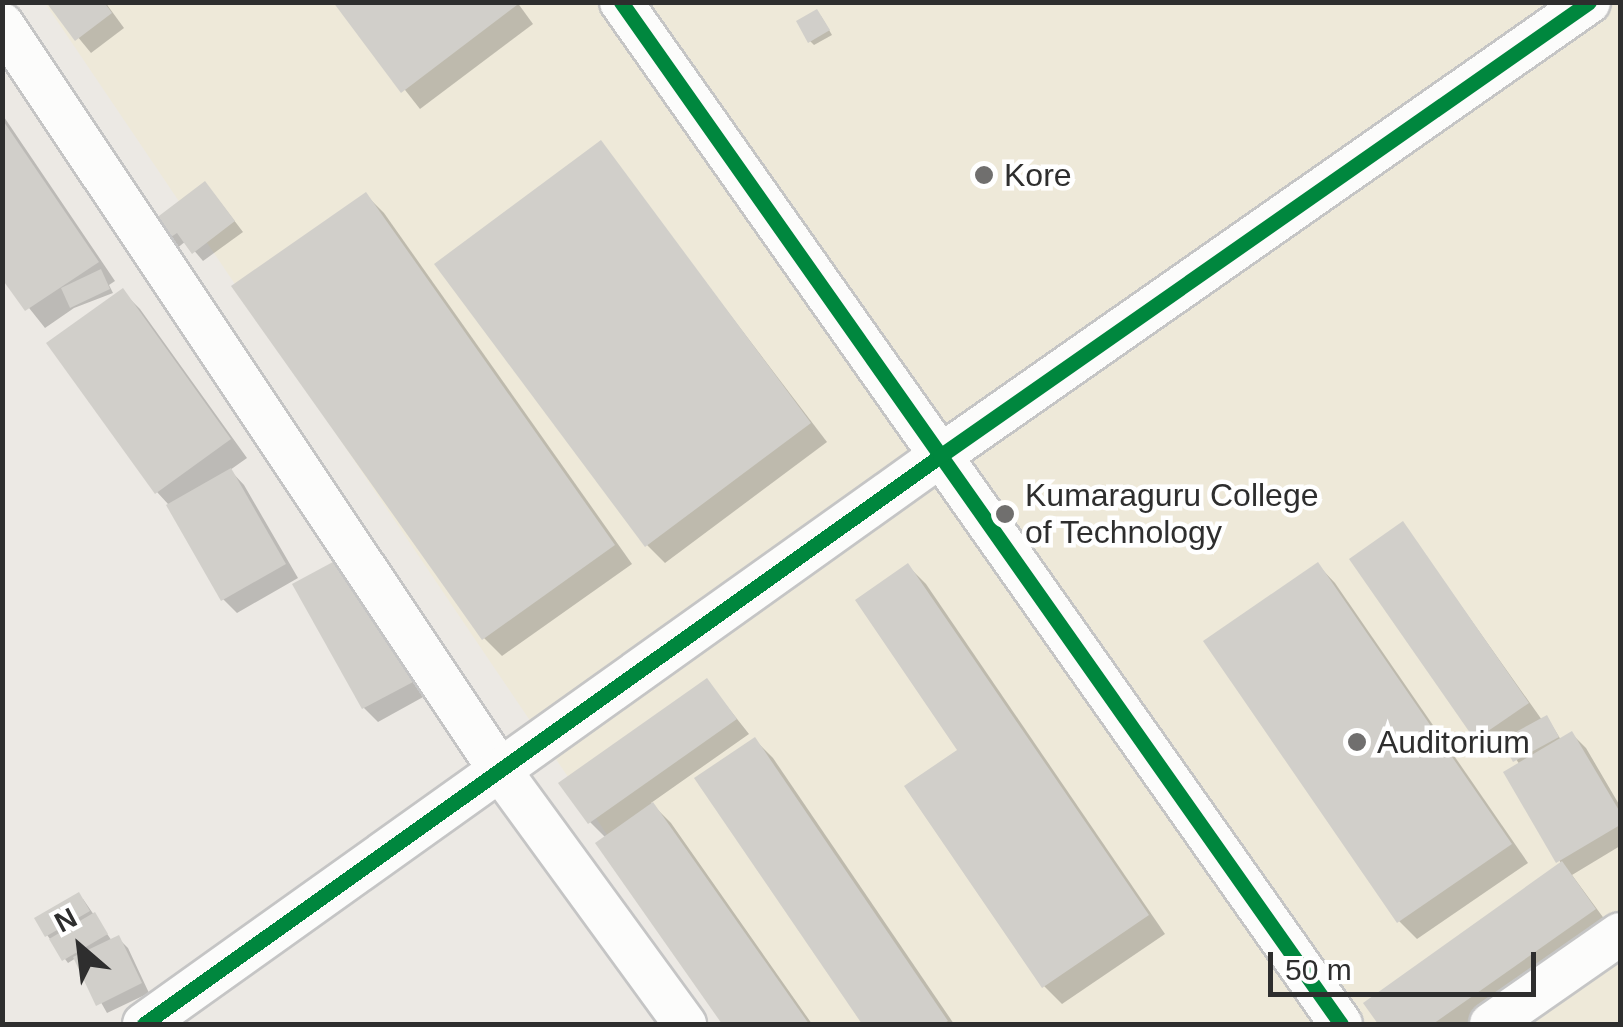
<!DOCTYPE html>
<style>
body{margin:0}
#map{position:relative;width:1623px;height:1027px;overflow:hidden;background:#ece9e4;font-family:Arial,sans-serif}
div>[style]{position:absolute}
.education>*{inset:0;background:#eee9d9}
.shadow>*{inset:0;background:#0003}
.building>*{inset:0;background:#d1cfca}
.roads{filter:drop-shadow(2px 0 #c5c5c5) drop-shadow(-2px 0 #c5c5c5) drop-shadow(0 2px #c5c5c5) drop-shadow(0 -2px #c5c5c5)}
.minor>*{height:42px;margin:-21px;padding:0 21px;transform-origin:21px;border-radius:21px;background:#fcfcfb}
.cycleway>*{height:15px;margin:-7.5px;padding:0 7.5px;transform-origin:7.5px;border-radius:7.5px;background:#00873e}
.dots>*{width:28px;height:28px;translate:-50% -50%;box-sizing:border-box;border:5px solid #fff;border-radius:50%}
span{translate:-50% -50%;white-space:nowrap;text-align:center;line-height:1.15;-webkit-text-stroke:9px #fff;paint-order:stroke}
.poi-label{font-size:32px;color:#2e2e2e}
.left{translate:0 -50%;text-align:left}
.frame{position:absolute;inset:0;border:5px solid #2e2e2e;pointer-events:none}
.north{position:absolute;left:30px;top:897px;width:100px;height:100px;-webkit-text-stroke:8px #fff;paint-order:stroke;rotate:332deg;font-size:28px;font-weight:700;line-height:40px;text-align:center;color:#2e2e2e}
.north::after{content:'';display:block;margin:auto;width:35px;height:45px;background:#2e2e2e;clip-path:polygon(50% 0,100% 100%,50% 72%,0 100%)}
.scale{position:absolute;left:1268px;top:952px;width:268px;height:45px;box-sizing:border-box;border:5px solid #2e2e2e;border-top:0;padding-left:12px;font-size:30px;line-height:35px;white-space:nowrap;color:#2e2e2e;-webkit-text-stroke:8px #fff;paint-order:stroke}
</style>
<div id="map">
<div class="education">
<i style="clip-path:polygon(45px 3px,1620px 3px,1620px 1024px,735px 1024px)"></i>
</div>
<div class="shadow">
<i style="clip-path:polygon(49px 2px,105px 2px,124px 28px,91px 53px)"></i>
<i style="clip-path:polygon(336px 2px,517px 2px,533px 24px,420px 109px)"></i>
<i style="clip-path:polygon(821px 16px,832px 35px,814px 45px,810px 41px)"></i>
<i style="clip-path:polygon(2px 114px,115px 281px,109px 285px,113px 293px,74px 308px,45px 328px,2px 274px)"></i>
<i style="clip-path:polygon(600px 144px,827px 442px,665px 563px,647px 545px)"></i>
<i style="clip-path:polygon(214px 194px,243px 232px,203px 261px,186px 241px,176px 249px,167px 240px)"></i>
<i style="clip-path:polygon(366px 195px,384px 213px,632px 564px,502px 656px,484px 638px)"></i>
<i style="clip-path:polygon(122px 291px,140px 309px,247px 458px,230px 470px,244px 485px,298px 578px,237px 613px,223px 599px,168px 504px,157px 492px)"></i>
<i style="clip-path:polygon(1403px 524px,1542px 720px,1550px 722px,1561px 740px,1572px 734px,1586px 748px,1620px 806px,1620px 846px,1572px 875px,1608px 924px,1466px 1024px,1382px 1024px,1367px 1004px,1561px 864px,1520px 765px,1505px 743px,1491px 752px,1477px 739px)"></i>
<i style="clip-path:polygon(1318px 565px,1335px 583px,1528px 863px,1417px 939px,1399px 921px)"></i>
<i style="clip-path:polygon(908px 566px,926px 584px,1165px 934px,1062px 1004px,1044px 986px,961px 751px)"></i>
<i style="clip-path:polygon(357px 574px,425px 696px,378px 722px,364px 708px,296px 585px)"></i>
<i style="clip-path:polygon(707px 681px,749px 734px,651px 803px,671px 823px,812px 1024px,725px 1024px,598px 844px,606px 838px,590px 822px)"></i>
<i style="clip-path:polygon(755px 740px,773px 758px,954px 1024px,865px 1024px,697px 779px)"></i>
<i style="clip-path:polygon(83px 899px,112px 941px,118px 938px,128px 948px,149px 993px,107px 1013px,76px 958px,68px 963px,47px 935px)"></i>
</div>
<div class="building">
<i style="clip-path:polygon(46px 2px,104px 2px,112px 13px,75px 41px)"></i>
<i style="clip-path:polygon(333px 2px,515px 2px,517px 5px,401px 93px)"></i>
<i style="clip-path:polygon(817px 9px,830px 30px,808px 43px,796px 21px)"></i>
<i style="clip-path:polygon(2px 119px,99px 262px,25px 311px,2px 279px)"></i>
<i style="clip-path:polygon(601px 140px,811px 423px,645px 547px,434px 264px)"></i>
<i style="clip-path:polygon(205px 181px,235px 221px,192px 254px,177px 233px,165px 241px,151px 222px)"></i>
<i style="clip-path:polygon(366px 192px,615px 545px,482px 640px,231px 286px)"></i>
<i style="clip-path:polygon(101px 269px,110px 289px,70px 308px,61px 288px)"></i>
<i style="clip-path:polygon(123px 288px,231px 439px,155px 494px,46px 343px)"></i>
<i style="clip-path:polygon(231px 468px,286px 564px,221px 601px,166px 505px)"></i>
<i style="clip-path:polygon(1403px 521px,1529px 703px,1475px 740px,1349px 559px)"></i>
<i style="clip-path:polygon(344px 556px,413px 682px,362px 709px,292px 584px)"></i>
<i style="clip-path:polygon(1318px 562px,1512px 844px,1397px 923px,1203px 641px)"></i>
<i style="clip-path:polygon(908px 563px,1149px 915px,1042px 988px,904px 786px,957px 750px,855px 600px)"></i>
<i style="clip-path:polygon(707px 678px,737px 719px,588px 824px,558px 783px)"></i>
<i style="clip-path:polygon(1547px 715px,1559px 737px,1513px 762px,1501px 740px)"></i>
<i style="clip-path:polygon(1572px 731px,1620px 812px,1620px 825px,1556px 863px,1503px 772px)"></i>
<i style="clip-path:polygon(755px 737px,948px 1021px,943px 1024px,862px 1024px,694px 778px)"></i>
<i style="clip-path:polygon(653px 802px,809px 1024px,722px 1024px,595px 843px)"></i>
<i style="clip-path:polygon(1562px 861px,1596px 909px,1433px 1024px,1378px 1024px,1363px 1003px)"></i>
<i style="clip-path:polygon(79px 892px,90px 911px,45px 937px,34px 918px)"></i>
<i style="clip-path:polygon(95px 912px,108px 934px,62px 961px,49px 939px)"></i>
<i style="clip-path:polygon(119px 935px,142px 983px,96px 1006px,73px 957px)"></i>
</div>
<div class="roads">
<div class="minor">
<i style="left:621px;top:2px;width:1250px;rotate:54.84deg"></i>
<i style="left:2px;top:24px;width:896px;rotate:56.29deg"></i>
<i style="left:499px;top:769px;width:316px;rotate:53.9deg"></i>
<i style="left:144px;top:1024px;width:978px;rotate:-35.51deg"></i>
<i style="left:940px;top:456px;width:792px;rotate:-34.97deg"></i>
<i style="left:1491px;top:1024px;width:157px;rotate:-34.9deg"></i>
</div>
</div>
<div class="cycleway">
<i style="left:621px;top:2px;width:1250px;rotate:54.84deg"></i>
<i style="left:144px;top:1024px;width:978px;rotate:-35.51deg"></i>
<i style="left:940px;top:456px;width:792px;rotate:-34.97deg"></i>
</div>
<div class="dots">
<i style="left:984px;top:175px;background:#706f6e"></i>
<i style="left:1005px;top:514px;background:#706f6e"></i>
<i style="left:1357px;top:742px;background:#706f6e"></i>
</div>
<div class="poi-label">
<span class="left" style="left:1004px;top:175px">Kore</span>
<span class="left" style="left:1025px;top:514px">Kumaraguru College<br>of Technology</span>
<span class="left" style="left:1377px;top:742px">Auditorium</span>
</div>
<div class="frame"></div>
<div class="north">N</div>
<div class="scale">50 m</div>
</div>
